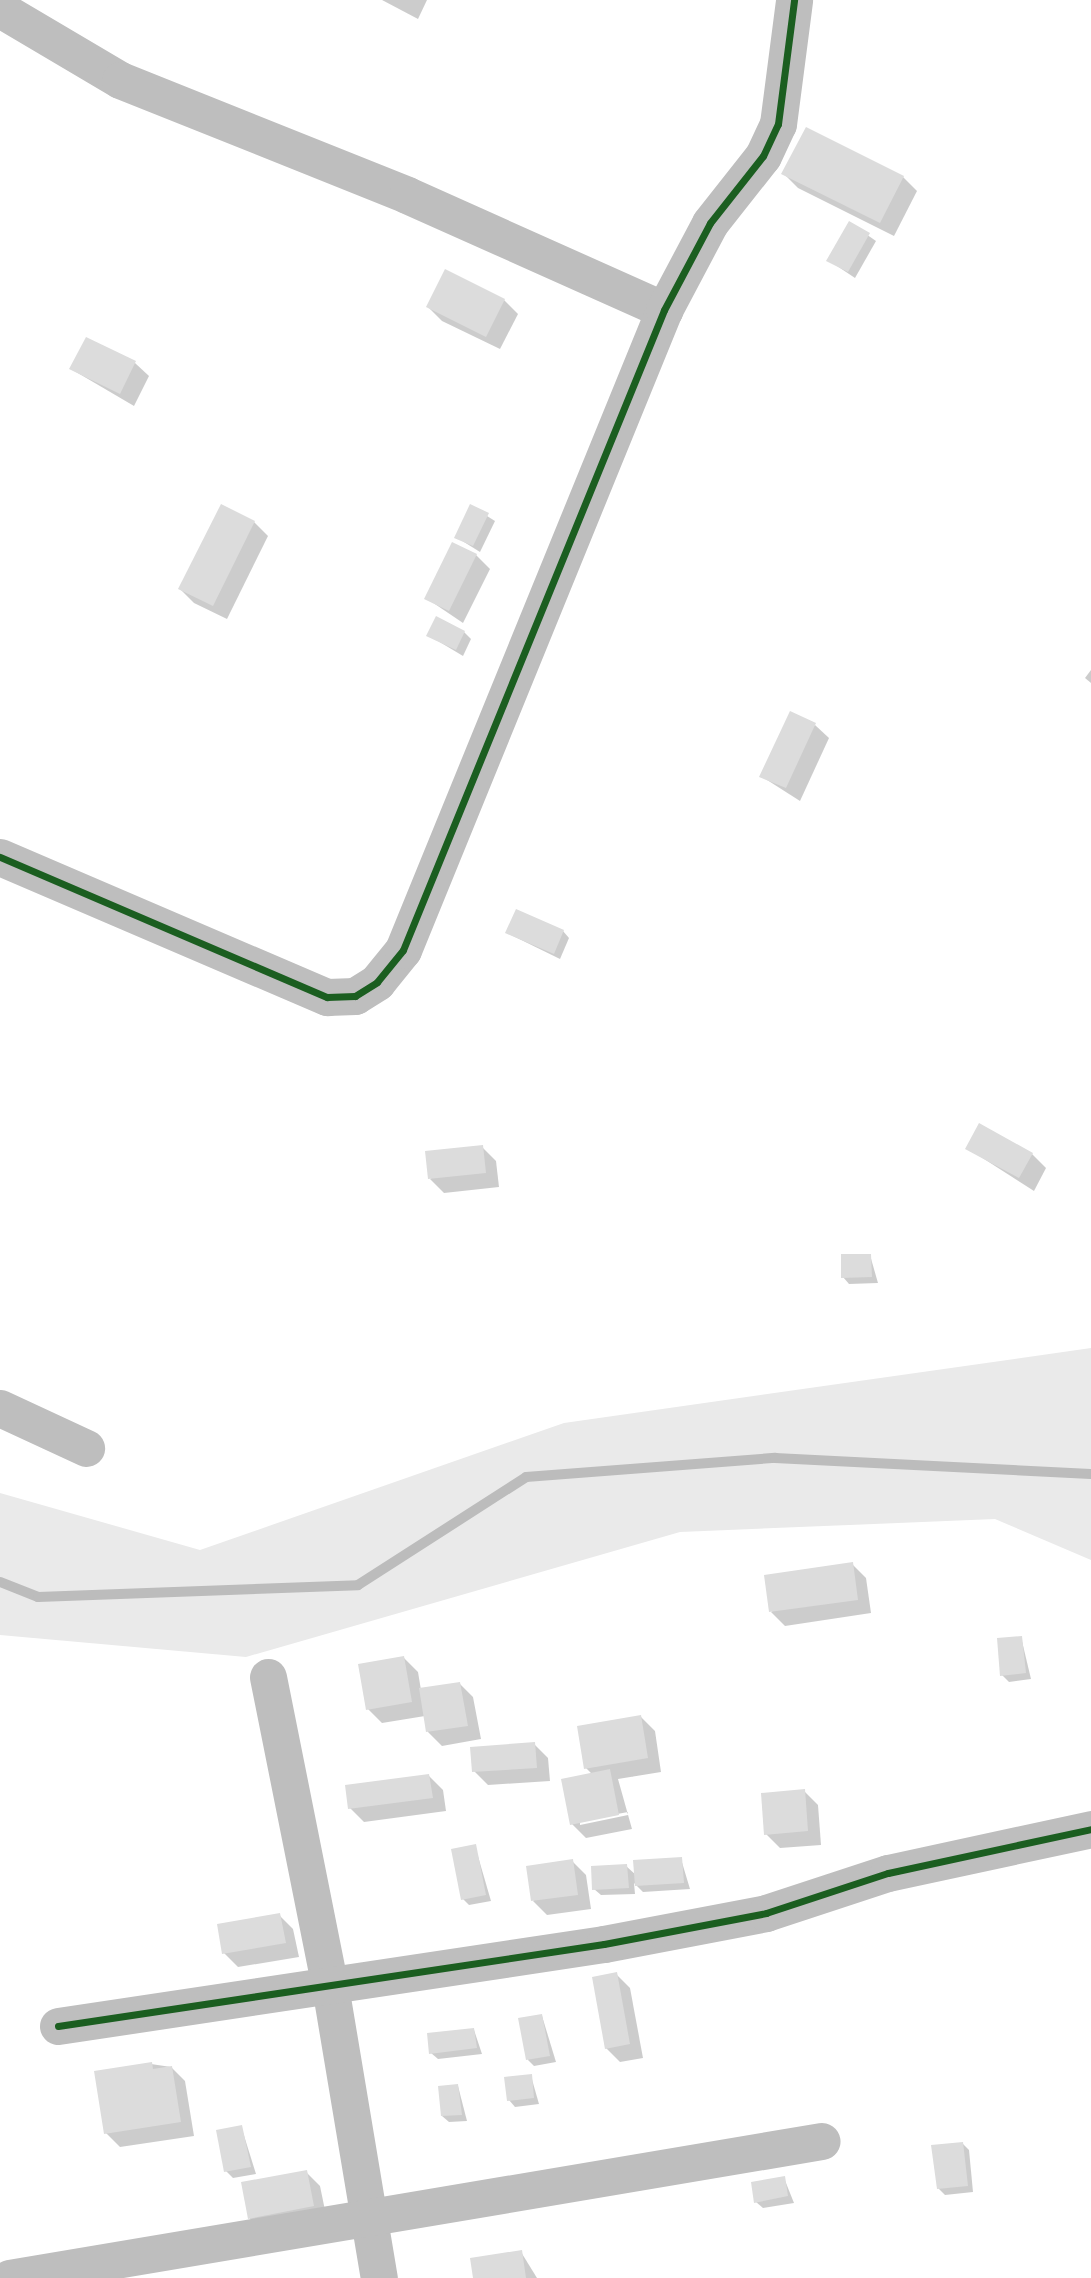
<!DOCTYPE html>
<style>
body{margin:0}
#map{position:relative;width:1091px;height:2278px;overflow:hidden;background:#fff;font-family:Raleway,sans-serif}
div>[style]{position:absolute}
.green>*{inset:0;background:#eaeaea}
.shadow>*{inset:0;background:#0003}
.stream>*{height:10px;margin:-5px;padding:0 5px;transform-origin:5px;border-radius:5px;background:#bcbcbc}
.building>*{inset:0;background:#dcdcdc}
.minor>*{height:37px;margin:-18.5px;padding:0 18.5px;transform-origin:18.5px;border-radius:18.5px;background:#bebebe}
.cycleway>*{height:7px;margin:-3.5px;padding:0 3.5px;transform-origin:3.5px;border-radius:3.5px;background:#1b5e20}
span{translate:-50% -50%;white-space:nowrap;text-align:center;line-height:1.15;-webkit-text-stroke:7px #fff;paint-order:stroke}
</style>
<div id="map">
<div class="green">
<i style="clip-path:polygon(1091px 1348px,1091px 1560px,995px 1519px,680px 1532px,246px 1657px,0 1635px,0 1493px,200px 1550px,564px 1423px)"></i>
</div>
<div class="shadow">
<i style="clip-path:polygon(382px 0,427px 0,418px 19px)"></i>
<i style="clip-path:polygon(784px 174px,903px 177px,917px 191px,894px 236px,798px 188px)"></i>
<i style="clip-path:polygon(850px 223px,876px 241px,855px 278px,828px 260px)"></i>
<i style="clip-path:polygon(504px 300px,518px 314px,500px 349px,442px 321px,428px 307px)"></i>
<i style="clip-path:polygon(135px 363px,149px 376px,134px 406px,71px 369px)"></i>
<i style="clip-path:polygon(471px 506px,495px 521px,480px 552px,456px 537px)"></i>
<i style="clip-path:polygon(254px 522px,268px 536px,227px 619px,194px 603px,180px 589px)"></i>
<i style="clip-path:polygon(476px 555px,490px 569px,463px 623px,426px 598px)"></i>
<i style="clip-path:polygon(464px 632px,471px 639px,463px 656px,428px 635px)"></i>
<i style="clip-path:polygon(1091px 670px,1091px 683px,1085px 678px)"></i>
<i style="clip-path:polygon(815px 725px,829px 738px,800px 801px,761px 776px)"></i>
<i style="clip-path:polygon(563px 931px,569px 938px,560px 959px,507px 933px)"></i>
<i style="clip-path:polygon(482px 1147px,496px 1161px,499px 1187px,444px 1193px,430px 1179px)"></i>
<i style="clip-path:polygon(967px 1148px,1032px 1154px,1046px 1168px,1034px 1191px)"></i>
<i style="clip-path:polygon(870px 1255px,878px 1283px,849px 1284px,843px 1277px)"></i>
<i style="clip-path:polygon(852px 1564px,866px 1578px,871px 1613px,785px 1626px,771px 1612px)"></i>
<i style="clip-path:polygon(1021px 1637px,1031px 1679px,1009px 1682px,1002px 1675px)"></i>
<i style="clip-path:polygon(404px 1658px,418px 1672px,421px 1690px,459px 1683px,473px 1697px,481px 1739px,442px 1746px,428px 1732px,425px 1716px,382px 1723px,368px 1709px)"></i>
<i style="clip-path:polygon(evenodd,641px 1717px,655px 1731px,661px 1772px,618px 1779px,632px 1829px,586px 1838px,572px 1824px,592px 1774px,586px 1768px,641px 1717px,628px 1812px,628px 1815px,580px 1825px,580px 1821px,628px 1812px)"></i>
<i style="clip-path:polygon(534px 1744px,548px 1758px,550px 1781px,488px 1785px,474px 1771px)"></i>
<i style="clip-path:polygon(429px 1776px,443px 1790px,446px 1811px,364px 1822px,350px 1808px)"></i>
<i style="clip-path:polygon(804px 1791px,818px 1805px,821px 1845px,780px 1848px,766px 1834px)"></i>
<i style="clip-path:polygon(475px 1846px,491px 1901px,469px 1905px,463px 1899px)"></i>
<i style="clip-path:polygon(681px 1859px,690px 1889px,643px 1892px,634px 1883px,635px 1894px,601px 1895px,594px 1889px,626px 1866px,636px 1875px)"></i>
<i style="clip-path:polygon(572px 1861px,586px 1875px,591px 1909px,547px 1915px,533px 1901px)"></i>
<i style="clip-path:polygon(279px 1915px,293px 1929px,299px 1957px,238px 1967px,224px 1953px)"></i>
<i style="clip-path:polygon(616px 1974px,630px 1988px,643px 2058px,620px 2062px,606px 2048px)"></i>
<i style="clip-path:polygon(542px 2016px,556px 2062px,534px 2066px,528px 2060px)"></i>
<i style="clip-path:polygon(474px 2030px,482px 2054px,438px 2059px,431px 2053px)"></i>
<i style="clip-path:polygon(151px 2064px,171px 2067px,185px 2081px,194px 2136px,120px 2147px,106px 2133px)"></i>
<i style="clip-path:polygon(531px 2076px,539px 2104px,515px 2107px,509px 2100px)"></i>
<i style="clip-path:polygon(458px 2086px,467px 2121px,449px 2122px,442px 2116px)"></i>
<i style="clip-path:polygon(241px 2126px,256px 2174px,233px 2178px,226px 2171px)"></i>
<i style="clip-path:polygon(962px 2143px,969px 2150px,973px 2192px,945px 2195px,938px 2188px)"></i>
<i style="clip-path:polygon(306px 2172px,320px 2186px,327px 2220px,264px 2233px,250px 2219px,243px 2184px)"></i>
<i style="clip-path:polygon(784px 2178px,794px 2203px,763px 2208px,756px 2202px)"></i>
<i style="clip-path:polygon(521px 2252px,537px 2278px,475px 2278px)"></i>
</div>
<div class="stream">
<i style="left:0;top:1582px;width:41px;rotate:21.5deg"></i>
<i style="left:38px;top:1597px;width:320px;rotate:-2.1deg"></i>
<i style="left:358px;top:1585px;width:200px;rotate:-32.7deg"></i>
<i style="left:526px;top:1477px;width:250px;rotate:-4.4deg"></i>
<i style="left:775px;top:1458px;width:316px;rotate:2.9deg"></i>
</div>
<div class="building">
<i style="clip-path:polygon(806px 127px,904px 176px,880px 223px,781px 174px)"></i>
<i style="clip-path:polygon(849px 221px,870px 233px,848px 272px,826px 261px)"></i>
<i style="clip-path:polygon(445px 269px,505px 299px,486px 337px,426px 307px)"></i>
<i style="clip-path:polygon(86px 337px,136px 361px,120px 394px,69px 369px)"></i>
<i style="clip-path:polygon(221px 504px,255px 521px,213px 606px,178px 589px)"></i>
<i style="clip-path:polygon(470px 504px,489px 513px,473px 546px,454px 538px)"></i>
<i style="clip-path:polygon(452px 542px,477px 554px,449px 611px,424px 599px)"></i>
<i style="clip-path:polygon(436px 616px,465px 631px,456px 650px,426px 636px)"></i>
<i style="clip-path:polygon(790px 711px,816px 723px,786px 788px,759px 777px)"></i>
<i style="clip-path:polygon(516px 909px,564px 930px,554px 954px,505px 933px)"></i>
<i style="clip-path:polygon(979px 1123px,1033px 1153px,1019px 1178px,965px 1149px)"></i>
<i style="clip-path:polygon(483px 1145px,486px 1173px,428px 1179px,425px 1151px)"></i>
<i style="clip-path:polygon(841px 1254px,871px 1254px,872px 1277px,841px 1278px)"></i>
<i style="clip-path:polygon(853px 1562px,858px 1600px,769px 1612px,764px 1575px)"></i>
<i style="clip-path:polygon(1022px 1636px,1026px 1673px,1000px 1676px,997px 1638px)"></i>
<i style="clip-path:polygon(404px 1656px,412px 1702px,366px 1710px,358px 1664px)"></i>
<i style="clip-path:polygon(460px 1682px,468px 1726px,426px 1732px,419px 1688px)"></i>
<i style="clip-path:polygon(641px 1715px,648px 1758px,584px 1769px,577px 1726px)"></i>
<i style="clip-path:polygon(535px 1742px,537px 1768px,472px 1772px,470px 1747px)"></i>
<i style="clip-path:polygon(610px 1769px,619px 1815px,570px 1825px,561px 1779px)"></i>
<i style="clip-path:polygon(429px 1774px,433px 1798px,348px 1809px,345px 1785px)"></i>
<i style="clip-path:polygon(805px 1789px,808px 1831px,764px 1835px,761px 1793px)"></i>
<i style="clip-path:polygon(476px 1844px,486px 1895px,461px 1900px,451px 1849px)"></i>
<i style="clip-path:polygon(682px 1857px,684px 1883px,635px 1886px,633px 1860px)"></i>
<i style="clip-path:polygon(573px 1859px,578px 1895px,531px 1901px,526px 1866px)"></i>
<i style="clip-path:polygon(627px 1864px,629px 1888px,592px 1890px,591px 1866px)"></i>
<i style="clip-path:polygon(280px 1913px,286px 1943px,222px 1954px,217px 1924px)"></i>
<i style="clip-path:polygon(617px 1972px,630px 2044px,605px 2049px,592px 1977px)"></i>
<i style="clip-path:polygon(542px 2014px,550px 2056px,526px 2060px,518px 2018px)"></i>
<i style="clip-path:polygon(474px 2028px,477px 2048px,429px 2054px,427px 2033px)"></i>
<i style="clip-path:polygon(152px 2062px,153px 2069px,172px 2066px,181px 2122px,104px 2134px,94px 2071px)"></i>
<i style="clip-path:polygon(532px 2074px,534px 2098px,507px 2101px,504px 2077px)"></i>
<i style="clip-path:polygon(458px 2084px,462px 2115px,441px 2116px,438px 2086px)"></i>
<i style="clip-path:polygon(242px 2125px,251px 2167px,224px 2172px,216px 2130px)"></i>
<i style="clip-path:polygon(963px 2142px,968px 2186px,937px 2189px,931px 2145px)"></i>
<i style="clip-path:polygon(307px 2170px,314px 2206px,248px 2219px,241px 2182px)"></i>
<i style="clip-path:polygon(785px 2176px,788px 2196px,754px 2203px,751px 2182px)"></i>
<i style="clip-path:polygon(522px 2250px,526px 2278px,473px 2278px,470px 2258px)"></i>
</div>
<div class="minor">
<i style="left:0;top:9px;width:139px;rotate:30.6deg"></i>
<i style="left:120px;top:80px;width:309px;rotate:21.8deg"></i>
<i style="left:407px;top:195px;width:282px;rotate:24.1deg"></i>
<i style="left:0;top:857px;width:356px;rotate:23.2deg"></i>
<i style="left:327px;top:997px;width:28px;rotate:-2deg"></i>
<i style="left:355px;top:996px;width:26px;rotate:-32deg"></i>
<i style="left:377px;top:982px;width:41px;rotate:-50.9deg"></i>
<i style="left:403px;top:950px;width:691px;rotate:-67.81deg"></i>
<i style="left:664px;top:310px;width:98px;rotate:-62.1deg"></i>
<i style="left:710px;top:223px;width:85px;rotate:-51.7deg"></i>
<i style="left:763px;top:156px;width:35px;rotate:-65deg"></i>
<i style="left:778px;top:124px;width:125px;rotate:-82.6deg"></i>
<i style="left:0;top:1408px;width:95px;rotate:24.9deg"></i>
<i style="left:268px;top:1677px;width:315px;rotate:78.7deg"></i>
<i style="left:330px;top:1986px;width:296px;rotate:80.5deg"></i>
<i style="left:58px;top:2026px;width:552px;rotate:-8.54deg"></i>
<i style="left:604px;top:1944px;width:165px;rotate:-10.8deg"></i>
<i style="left:766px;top:1913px;width:128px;rotate:-18.2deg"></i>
<i style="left:888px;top:1873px;width:208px;rotate:-12.2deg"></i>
<i style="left:9px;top:2278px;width:824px;rotate:-9.57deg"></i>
</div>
<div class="cycleway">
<i style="left:0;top:857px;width:356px;rotate:23.2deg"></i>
<i style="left:327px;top:997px;width:28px;rotate:-2deg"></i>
<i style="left:355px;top:996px;width:26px;rotate:-32deg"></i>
<i style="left:377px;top:982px;width:41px;rotate:-50.9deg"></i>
<i style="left:403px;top:950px;width:691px;rotate:-67.81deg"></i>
<i style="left:664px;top:310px;width:98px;rotate:-62.1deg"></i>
<i style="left:710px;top:223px;width:85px;rotate:-51.7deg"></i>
<i style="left:763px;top:156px;width:35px;rotate:-65deg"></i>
<i style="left:778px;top:124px;width:125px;rotate:-82.6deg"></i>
<i style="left:58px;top:2026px;width:552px;rotate:-8.54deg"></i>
<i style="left:604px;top:1944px;width:165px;rotate:-10.8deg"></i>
<i style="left:766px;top:1913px;width:128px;rotate:-18.2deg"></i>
<i style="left:888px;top:1873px;width:208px;rotate:-12.2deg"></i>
</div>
</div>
